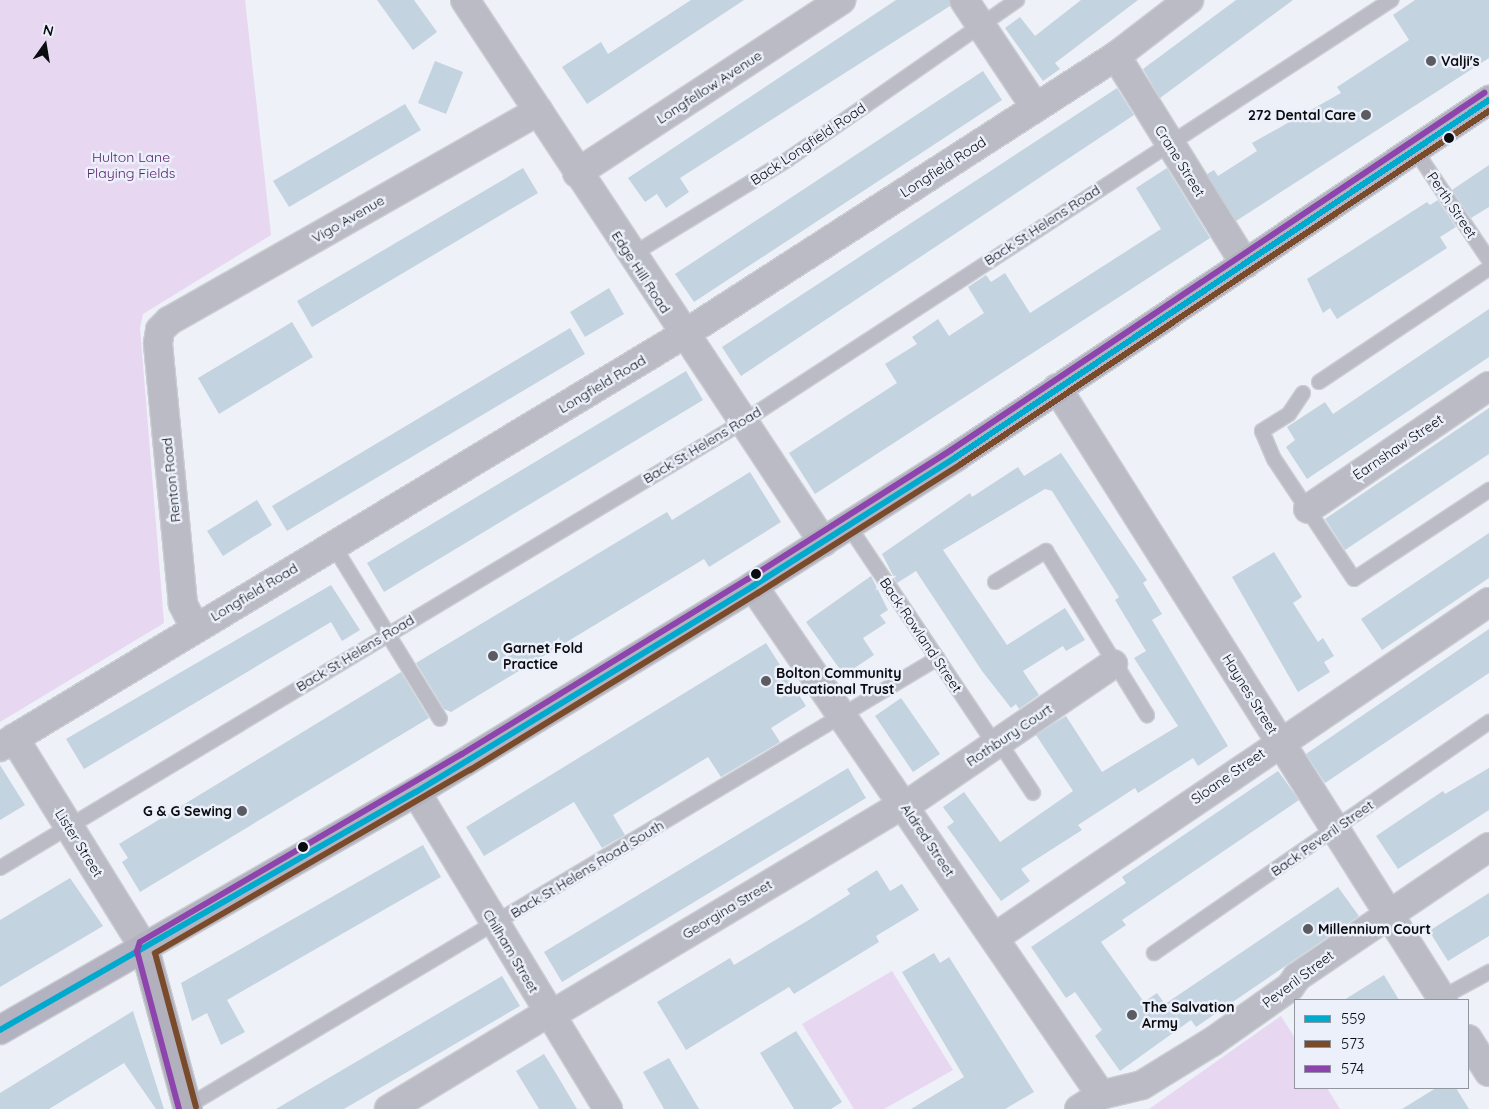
<!DOCTYPE html>
<style>
body{margin:0}
#map{position:relative;width:1489px;height:1109px;overflow:hidden;background:#eef1f8;font-family:Quicksand,sans-serif}
div>[style]{position:absolute}
.green>*{inset:0;background:#e7d7f0}
.building>*{inset:0;background:#c3d3e0}
.roads{filter:drop-shadow(1px 0 #cacdd2) drop-shadow(-1px 0 #cacdd2) drop-shadow(0 1px #cacdd2) drop-shadow(0 -1px #cacdd2)}
.lane>*{height:14px;margin:-7px;padding:0 7px;transform-origin:7px;border-radius:7px;background:#bbbbc5}
.street>*{height:28px;margin:-14px;padding:0 14px;transform-origin:14px;border-radius:14px;background:#bbbbc5}
.secondary>*{height:28px;margin:-14px;padding:0 14px;transform-origin:14px;border-radius:14px;background:#b1b0bc}
.primary>*{height:28px;margin:-14px;padding:0 14px;transform-origin:14px;border-radius:14px;background:#b3b2c0}
.bus-1>*{height:6px;margin:-3px;padding:0 3px;transform-origin:3px;border-radius:3px;background:#00a9ce}
.bus-2>*{height:6px;margin:-3px;padding:0 3px;transform-origin:3px;border-radius:3px;background:#7a4b2a}
.bus-3>*{height:6px;margin:-3px;padding:0 3px;transform-origin:3px;border-radius:3px;background:#8e44ad}
.dots>*{width:14px;height:14px;translate:-50% -50%;box-sizing:border-box;border:2px solid #ebf0fb;border-radius:50%}
span{translate:-50% -50%;white-space:nowrap;text-align:center;line-height:1.15;-webkit-text-stroke:5px #ebf0fb;paint-order:stroke}
.poi-label{font-size:14px;color:#0a0c0f;font-weight:700}
.left{translate:0 -50%;text-align:left}
.right{translate:-100% -50%;text-align:right}
.street-label{font-size:14px;color:#0a0c0f}
.park-label{font-size:14px;color:#5a1d6a}
.legend{position:absolute;left:1294px;top:999px;width:175px;height:90px;box-sizing:border-box;background:#ebf0fb;border:1px solid #91959d;margin:0;padding:6px 9px;list-style:none;font-size:15px;color:#0a0c0f}
.legend li{display:flex;align-items:center;gap:10px;height:25px}
.legend b{width:25px;border:1px solid #91959d}
.north{position:absolute;left:20px;top:20px;width:50px;height:50px;-webkit-text-stroke:4px #ebf0fb;paint-order:stroke;rotate:13deg;font-size:14px;font-weight:700;line-height:20px;text-align:center;color:#0a0c0f}
.north::after{content:'';display:block;margin:auto;width:18px;height:22px;background:#0a0c0f;clip-path:polygon(50% 0,100% 100%,50% 72%,0 100%)}
</style>
<div id="map">
<div class="green">
<i style="clip-path:polygon(0 0,245px 0,271px 235px,143px 314px,140px 328px,164px 623px,0 722px)"></i>
<i style="clip-path:polygon(892px 971px,953px 1070px,884px 1109px,854px 1109px,802px 1024px)"></i>
<i style="clip-path:polygon(1281px 1016px,1295px 1038px,1295px 1088px,1327px 1088px,1340px 1109px,1149px 1109px)"></i>
</div>
<div class="building">
<i style="clip-path:polygon(377px 0,414px 0,437px 32px,413px 50px)"></i>
<i style="clip-path:polygon(691px 0,744px 0,587px 104px,562px 67px,601px 42px,608px 54px)"></i>
<i style="clip-path:polygon(896px 0,949px 0,950px 6px,680px 178px,689px 192px,666px 208px,657px 194px,645px 202px,628px 178px)"></i>
<i style="clip-path:polygon(1081px 0,1138px 0,1055px 63px,1060px 69px,1043px 81px,1005px 28px,1020px 17px,1035px 36px)"></i>
<i style="clip-path:polygon(1236px 0,1293px 0,1160px 98px,1143px 69px)"></i>
<i style="clip-path:polygon(1415px 0,1489px 0,1489px 58px,1236px 221px,1207px 174px,1214px 170px,1218px 176px,1257px 151px,1252px 143px,1341px 93px,1337px 87px,1409px 40px,1393px 15px)"></i>
<i style="clip-path:polygon(435px 61px,463px 72px,446px 114px,418px 103px)"></i>
<i style="clip-path:polygon(983px 71px,1002px 100px,694px 302px,675px 274px)"></i>
<i style="clip-path:polygon(1117px 88px,1134px 115px,741px 376px,722px 347px)"></i>
<i style="clip-path:polygon(405px 104px,421px 130px,289px 207px,273px 181px)"></i>
<i style="clip-path:polygon(1489px 165px,1489px 207px,1471px 218px,1452px 190px)"></i>
<i style="clip-path:polygon(523px 168px,538px 193px,312px 327px,297px 301px)"></i>
<i style="clip-path:polygon(1167px 168px,1210px 238px,815px 494px,789px 453px,897px 383px,885px 364px,917px 344px,912px 337px,938px 319px,949px 336px,984px 313px,968px 287px,986px 275px,991px 282px,1005px 273px,1030px 313px,1161px 229px,1136px 188px)"></i>
<i style="clip-path:polygon(1438px 200px,1456px 227px,1440px 237px,1447px 248px,1337px 319px,1330px 308px,1323px 313px,1307px 279px,1427px 202px,1430px 205px)"></i>
<i style="clip-path:polygon(609px 288px,624px 314px,585px 337px,570px 312px)"></i>
<i style="clip-path:polygon(1489px 309px,1489px 357px,1307px 479px,1286px 447px,1295px 440px,1287px 427px,1325px 402px,1333px 414px)"></i>
<i style="clip-path:polygon(292px 322px,313px 357px,219px 414px,198px 378px)"></i>
<i style="clip-path:polygon(570px 328px,585px 354px,287px 531px,272px 506px)"></i>
<i style="clip-path:polygon(686px 371px,703px 400px,384px 592px,367px 563px)"></i>
<i style="clip-path:polygon(1489px 408px,1489px 454px,1345px 550px,1325px 519px)"></i>
<i style="clip-path:polygon(1061px 453px,1147px 580px,1143px 583px,1162px 614px,1152px 620px,1228px 746px,1198px 766px,1193px 758px,1138px 793px,1135px 788px,1078px 825px,1082px 830px,1021px 869px,1030px 881px,1001px 901px,947px 827px,954px 822px,943px 807px,964px 792px,1000px 842px,1073px 791px,1036px 735px,1056px 722px,1066px 716px,1102px 772px,1178px 726px,1134px 658px,1146px 651px,1115px 600px,1119px 597px,1052px 491px,1045px 489px,943px 550px,1007px 645px,1065px 608px,1085px 640px,1066px 651px,1063px 646px,1023px 671px,1039px 695px,1019px 709px,1016px 704px,1011px 708px,982px 671px,916px 571px,897px 583px,882px 554px,970px 493px,972px 497px,1018px 467px,1024px 476px)"></i>
<i style="clip-path:polygon(750px 472px,781px 522px,709px 567px,704px 559px,451px 712px,444px 709px,416px 663px,667px 512px,672px 520px)"></i>
<i style="clip-path:polygon(257px 500px,272px 525px,223px 556px,207px 531px)"></i>
<i style="clip-path:polygon(1489px 533px,1489px 578px,1382px 650px,1361px 619px)"></i>
<i style="clip-path:polygon(1274px 552px,1302px 597px,1293px 603px,1318px 642px,1323px 638px,1334px 656px,1324px 662px,1330px 672px,1298px 692px,1232px 577px)"></i>
<i style="clip-path:polygon(871px 576px,888px 610px,880px 615px,886px 623px,863px 638px,874px 655px,844px 675px,806px 622px)"></i>
<i style="clip-path:polygon(331px 585px,360px 630px,342px 641px,331px 622px,84px 769px,66px 739px)"></i>
<i style="clip-path:polygon(1489px 629px,1489px 673px,1325px 783px,1306px 754px)"></i>
<i style="clip-path:polygon(766px 643px,806px 706px,771px 728px,780px 742px,721px 777px,708px 757px,613px 815px,625px 835px,602px 848px,574px 802px,484px 856px,466px 827px)"></i>
<i style="clip-path:polygon(401px 672px,429px 718px,140px 892px,122px 862px,128px 858px,119px 844px)"></i>
<i style="clip-path:polygon(901px 698px,940px 754px,913px 772px,875px 716px)"></i>
<i style="clip-path:polygon(0 765px,25px 805px,0 820px)"></i>
<i style="clip-path:polygon(848px 768px,866px 798px,562px 982px,544px 952px)"></i>
<i style="clip-path:polygon(1489px 768px,1489px 810px,1398px 869px,1376px 836px,1443px 791px,1445px 794px)"></i>
<i style="clip-path:polygon(1278px 771px,1299px 800px,1122px 920px,1126px 925px,1101px 942px,1144px 1002px,1157px 993px,1165px 1004px,1338px 887px,1359px 916px,1196px 1027px,1191px 1020px,1120px 1071px,1095px 1036px,1102px 1030px,1075px 992px,1066px 998px,1031px 947px,1126px 883px,1122px 877px)"></i>
<i style="clip-path:polygon(423px 845px,441px 877px,227px 1000px,245px 1032px,221px 1045px,207px 1013px,192px 1021px,181px 983px)"></i>
<i style="clip-path:polygon(877px 870px,890px 891px,902px 884px,919px 910px,876px 936px,879px 942px,794px 994px,789px 987px,686px 1050px,657px 1002px,730px 958px,734px 965px,807px 921px,850px 894px,847px 889px)"></i>
<i style="clip-path:polygon(70px 878px,103px 926px,0 987px,0 920px)"></i>
<i style="clip-path:polygon(1489px 893px,1489px 936px,1448px 961px,1429px 931px)"></i>
<i style="clip-path:polygon(934px 953px,940px 963px,949px 957px,1034px 1092px,1005px 1109px,911px 1109px,964px 1077px,902px 972px)"></i>
<i style="clip-path:polygon(1384px 975px,1399px 1000px,1344px 1000px)"></i>
<i style="clip-path:polygon(502px 976px,520px 1006px,344px 1109px,276px 1109px)"></i>
<i style="clip-path:polygon(133px 1011px,164px 1109px,156px 1109px,124px 1063px,49px 1109px,0 1109px,0 1093px)"></i>
<i style="clip-path:polygon(796px 1031px,842px 1102px,831px 1109px,794px 1109px,760px 1053px)"></i>
<i style="clip-path:polygon(544px 1054px,560px 1080px,577px 1109px,539px 1109px,516px 1071px)"></i>
<i style="clip-path:polygon(669px 1058px,699px 1109px,664px 1109px,643px 1072px)"></i>
<i style="clip-path:polygon(1436px 1088px,1456px 1088px,1469px 1109px,1402px 1109px)"></i>
</div>
<div class="roads">
<div class="lane">
<i style="left:1415px;top:150px;width:133px;rotate:56.1deg"></i>
<i style="left:630px;top:256px;width:184px;rotate:-31.4deg"></i>
<i style="left:787px;top:160px;width:280px;rotate:-34.8deg"></i>
<i style="left:1319px;top:382px;width:205px;rotate:-33.8deg"></i>
<i style="left:1303px;top:393px;width:25px;rotate:124deg"></i>
<i style="left:1289px;top:414px;width:32px;rotate:148deg"></i>
<i style="left:1262px;top:431px;width:30px;rotate:67deg"></i>
<i style="left:1274px;top:459px;width:144px;rotate:56.3deg"></i>
<i style="left:1354px;top:579px;width:162px;rotate:-33.4deg"></i>
<i style="left:848px;top:525px;width:265px;rotate:56.2deg"></i>
<i style="left:333px;top:545px;width:204px;rotate:58.4deg"></i>
<i style="left:995px;top:582px;width:60px;rotate:-31.3deg"></i>
<i style="left:1046px;top:551px;width:193px;rotate:58.4deg"></i>
<i style="left:999px;top:742px;width:61px;rotate:56.3deg"></i>
<i style="left:0;top:868px;width:864px;rotate:-30.99deg"></i>
<i style="left:741px;top:423px;width:776px;rotate:-33.05deg"></i>
<i style="left:1154px;top:953px;width:407px;rotate:-34.6deg"></i>
<i style="left:1441px;top:998px;width:55px;rotate:-28.4deg"></i>
<i style="left:183px;top:1109px;width:879px;rotate:-30.85deg"></i>
</div>
<div class="street">
<i style="left:465px;top:0;width:650px;rotate:56.55deg"></i>
<i style="left:964px;top:0;width:128px;rotate:56.4deg"></i>
<i style="left:1116px;top:56px;width:245px;rotate:58.2deg"></i>
<i style="left:577px;top:173px;width:316px;rotate:-33.2deg"></i>
<i style="left:1057px;top:388px;width:724px;rotate:57.76deg"></i>
<i style="left:1308px;top:509px;width:219px;rotate:-34.2deg"></i>
<i style="left:753px;top:586px;width:617px;rotate:55.64deg"></i>
<i style="left:195px;top:628px;width:27px;rotate:-117deg"></i>
<i style="left:183px;top:604px;width:262px;rotate:-95.5deg"></i>
<i style="left:158px;top:343px;width:13px;rotate:-81deg"></i>
<i style="left:160px;top:330px;width:13px;rotate:-45deg"></i>
<i style="left:169px;top:321px;width:425px;rotate:-29.6deg"></i>
<i style="left:14px;top:738px;width:248px;rotate:58.2deg"></i>
<i style="left:0;top:747px;width:798px;rotate:-31.1deg"></i>
<i style="left:683px;top:335px;width:515px;rotate:-32.8deg"></i>
<i style="left:1116px;top:56px;width:92px;rotate:-37.5deg"></i>
<i style="left:416px;top:792px;width:371px;rotate:58.8deg"></i>
<i style="left:905px;top:806px;width:252px;rotate:-34.3deg"></i>
<i style="left:994px;top:938px;width:598px;rotate:-34.17deg"></i>
<i style="left:551px;top:1015px;width:410px;rotate:-30.9deg"></i>
<i style="left:1468px;top:1039px;width:39px;rotate:58deg"></i>
<i style="left:389px;top:1109px;width:187px;rotate:-31.2deg"></i>
<i style="left:1079px;top:1109px;width:26px;rotate:-32deg"></i>
<i style="left:1101px;top:1095px;width:42px;rotate:-13.7deg"></i>
<i style="left:1142px;top:1085px;width:82px;rotate:-31.6deg"></i>
<i style="left:1212px;top:1042px;width:95px;rotate:-35.2deg"></i>
<i style="left:1290px;top:987px;width:12px;rotate:-55deg"></i>
<i style="left:1297px;top:977px;width:232px;rotate:-34.1deg"></i>
</div>
<div class="secondary">
<i style="left:145px;top:949px;width:166px;rotate:75deg"></i>
</div>
<div class="primary">
<i style="left:0;top:1030px;width:479px;rotate:-29.8deg"></i>
<i style="left:416px;top:792px;width:395px;rotate:-31.4deg"></i>
<i style="left:753px;top:586px;width:241px;rotate:-32.4deg"></i>
<i style="left:956px;top:457px;width:642px;rotate:-33.81deg"></i>
</div>
</div>
<div class="bus-1">
<i style="left:0;top:1030px;width:479px;rotate:-29.8deg"></i>
<i style="left:416px;top:792px;width:395px;rotate:-31.4deg"></i>
<i style="left:753px;top:586px;width:241px;rotate:-32.4deg"></i>
<i style="left:956px;top:457px;width:642px;rotate:-33.81deg"></i>
</div>
<div class="bus-2">
<i style="left:196px;top:1107px;width:159px;rotate:-104.9deg"></i>
<i style="left:155px;top:953px;width:364px;rotate:-30.2deg"></i>
<i style="left:470px;top:770px;width:338px;rotate:-31.6deg"></i>
<i style="left:758px;top:593px;width:241px;rotate:-32.4deg"></i>
<i style="left:961px;top:464px;width:635px;rotate:-33.77deg"></i>
</div>
<div class="bus-3">
<i style="left:179px;top:1109px;width:163px;rotate:-104.9deg"></i>
<i style="left:137px;top:951px;width:9px;rotate:-72deg"></i>
<i style="left:140px;top:942px;width:373px;rotate:-30.3deg"></i>
<i style="left:462px;top:754px;width:335px;rotate:-31.5deg"></i>
<i style="left:748px;top:579px;width:241px;rotate:-32.4deg"></i>
<i style="left:951px;top:450px;width:642px;rotate:-33.81deg"></i>
</div>
<div class="dots">
<i style="left:1431px;top:61px;background:#5a5c61"></i>
<i style="left:1366px;top:115px;background:#5a5c61"></i>
<i style="left:1449px;top:138px;background:#0a0c0f"></i>
<i style="left:756px;top:574px;background:#0a0c0f"></i>
<i style="left:493px;top:656px;background:#5a5c61"></i>
<i style="left:766px;top:681px;background:#5a5c61"></i>
<i style="left:242px;top:811px;background:#5a5c61"></i>
<i style="left:303px;top:847px;background:#0a0c0f"></i>
<i style="left:1308px;top:929px;background:#5a5c61"></i>
<i style="left:1132px;top:1015px;background:#5a5c61"></i>
</div>
<div class="poi-label">
<span class="left" style="left:1441px;top:61px">Valji's</span>
<span class="right" style="left:1356px;top:115px">272 Dental Care</span>
<span class="left" style="left:503px;top:656px">Garnet Fold<br>Practice</span>
<span class="left" style="left:776px;top:681px">Bolton Community<br>Educational Trust</span>
<span class="right" style="left:232px;top:811px">G &amp; G Sewing</span>
<span class="left" style="left:1318px;top:929px">Millennium Court</span>
<span class="left" style="left:1142px;top:1015px">The Salvation<br>Army</span>
</div>
<div class="street-label">
<span style="left:709px;top:87px;rotate:-33deg">Longfellow Avenue</span>
<span style="left:808px;top:144px;rotate:-34deg">Back Longfield Road</span>
<span style="left:1180px;top:161px;rotate:58deg">Crane Street</span>
<span style="left:943px;top:167px;rotate:-33deg">Longfield Road</span>
<span style="left:1452px;top:205px;rotate:56deg">Perth Street</span>
<span style="left:348px;top:219px;rotate:-30deg">Vigo Avenue</span>
<span style="left:1042px;top:225px;rotate:-33deg">Back St Helens Road</span>
<span style="left:641px;top:272px;rotate:57deg">Edge Hill Road</span>
<span style="left:602px;top:384px;rotate:-31deg">Longfield Road</span>
<span style="left:702px;top:445px;rotate:-31deg">Back St Helens Road</span>
<span style="left:1398px;top:447px;rotate:-34deg">Earnshaw Street</span>
<span style="left:171px;top:480px;rotate:-96deg">Renton Road</span>
<span style="left:254px;top:592px;rotate:-31deg">Longfield Road</span>
<span style="left:921px;top:635px;rotate:56deg">Back Rowland Street</span>
<span style="left:355px;top:653px;rotate:-31deg">Back St Helens Road</span>
<span style="left:1250px;top:694px;rotate:58deg">Haynes Street</span>
<span style="left:1009px;top:735px;rotate:-34deg">Rothbury Court</span>
<span style="left:1228px;top:776px;rotate:-35deg">Sloane Street</span>
<span style="left:1322px;top:838px;rotate:-35deg">Back Peveril Street</span>
<span style="left:928px;top:840px;rotate:56deg">Aldred Street</span>
<span style="left:79px;top:843px;rotate:58deg">Lister Street</span>
<span style="left:587px;top:869px;rotate:-31deg">Back St Helens Road South</span>
<span style="left:727px;top:909px;rotate:-31deg">Georgina Street</span>
<span style="left:511px;top:951px;rotate:59deg">Chilham Street</span>
<span style="left:1298px;top:979px;rotate:-37deg">Peveril Street</span>
</div>
<div class="park-label">
<span style="left:131px;top:165px">Hulton Lane<br>Playing Fields</span>
</div>
<ul class="legend">
<li><b style="height:6px;background:#00a9ce"></b>559</li>
<li><b style="height:6px;background:#7a4b2a"></b>573</li>
<li><b style="height:6px;background:#8e44ad"></b>574</li>
</ul>
<div class="north">N</div>
</div>
